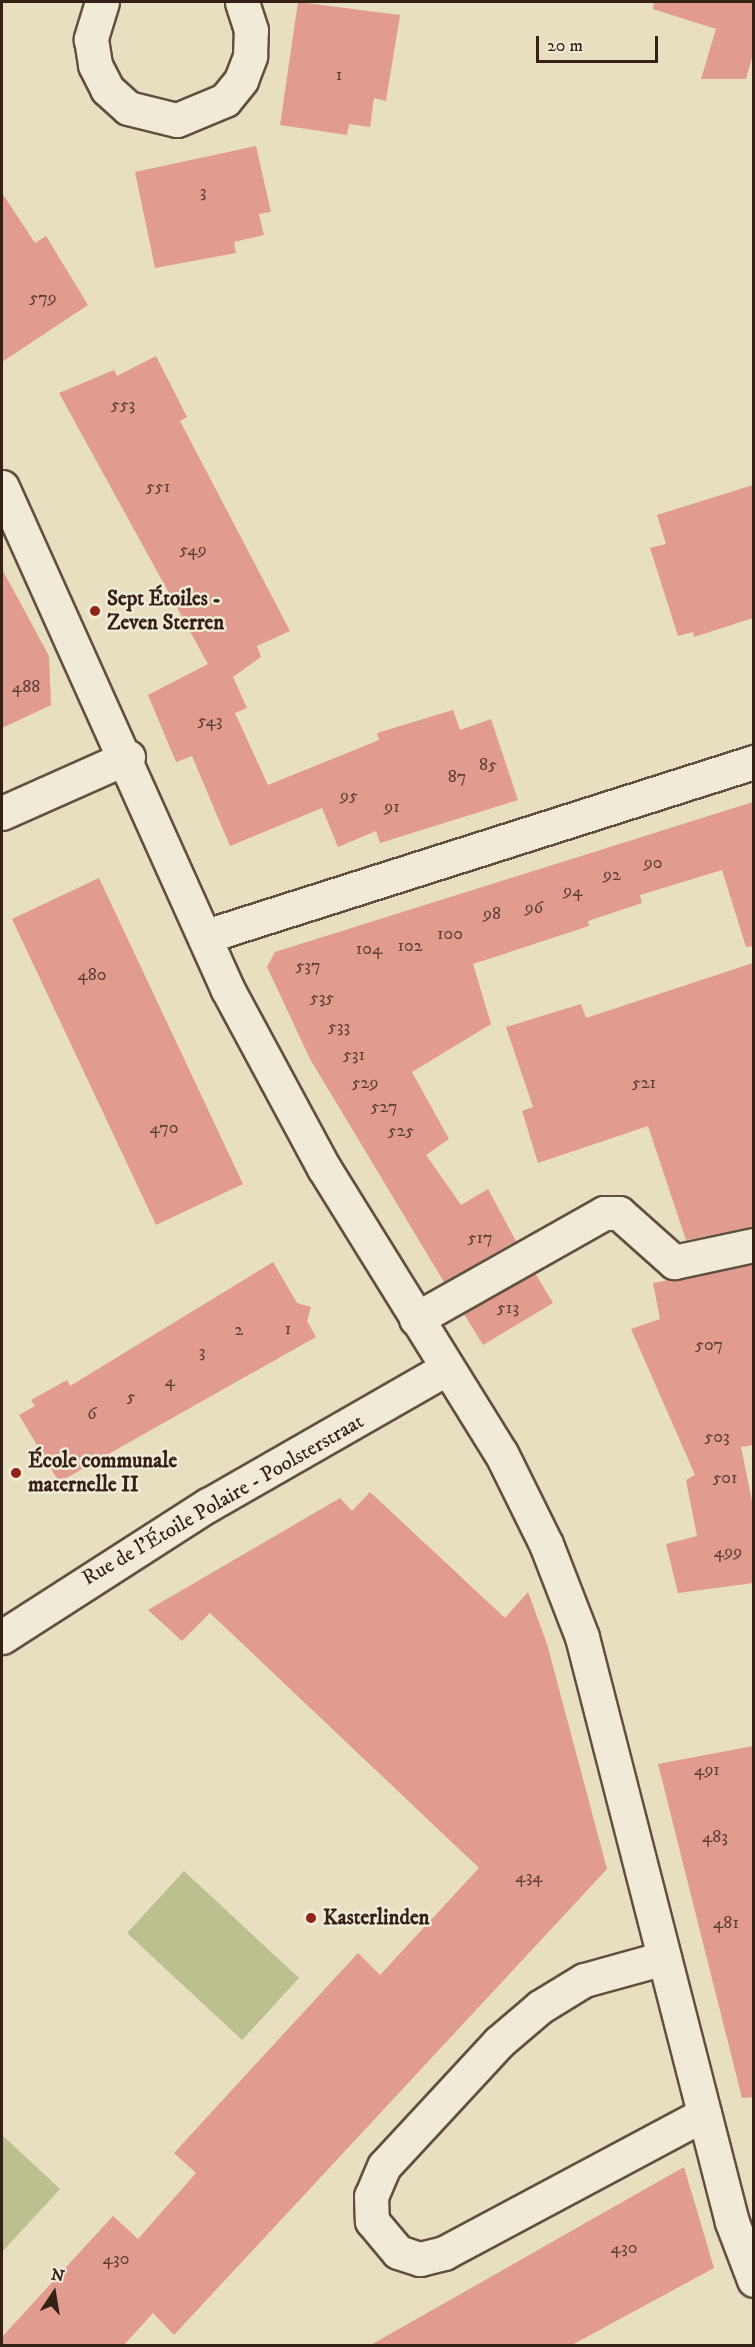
<!DOCTYPE html>
<meta charset="utf-8">
<style>
body{margin:0}
#map{position:relative;width:755px;height:2347px;overflow:hidden;background:#e8dec0;font-family:"IM FELL DW Pica",serif}
div>[style]{position:absolute}
.green>*{inset:0;background:#bcc08e}
.building>*{inset:0;background:#e19b8f}
.roads{filter:drop-shadow(2px 0 #615040) drop-shadow(-2px 0 #615040) drop-shadow(0 2px #615040) drop-shadow(0 -2px #615040)}
.minor>*{height:33px;margin:-16.5px;padding:0 16.5px;transform-origin:16.5px;border-radius:16.5px;background:#f0ead6}
.dots>*{width:16px;height:16px;translate:-50% -50%;box-sizing:border-box;border:3px solid #f0ead6;border-radius:50%}
span{translate:-50% -50%;white-space:nowrap;text-align:center;line-height:1.15;-webkit-text-stroke:5px #f0ead6;paint-order:stroke}
.number-label{font-size:18px;color:#5f4034}
.number-label span{-webkit-text-stroke-width:0}
.poi-label{font-size:21px;color:#342116;font-weight:700}
.left{translate:0 -50%;text-align:left}
.street-label{font-size:21px;color:#342116}
.frame{position:absolute;inset:0;border:3px solid #342116;pointer-events:none}
.north{position:absolute;left:24px;top:2263px;width:60px;height:60px;-webkit-text-stroke:4px #f0ead6;paint-order:stroke;rotate:12deg;font-size:16px;font-weight:700;line-height:24px;text-align:center;color:#342116}
.north::after{content:'';display:block;margin:auto;width:21px;height:27px;background:#342116;clip-path:polygon(50% 0,100% 100%,50% 72%,0 100%)}
.scale{position:absolute;left:536px;top:36px;width:122px;height:27px;box-sizing:border-box;border:3px solid #342116;border-top:0;padding-left:8px;font-size:18px;line-height:21px;white-space:nowrap;color:#342116;-webkit-text-stroke:4px #f0ead6;paint-order:stroke}
</style>
<div id="map">
<div class="green">
<i style="clip-path:polygon(184px 1871px,299px 1978px,242px 2040px,127px 1933px)"></i>
<i style="clip-path:polygon(2px 2135px,60px 2189px,2px 2252px)"></i>
</div>
<div class="building">
<i style="clip-path:polygon(298px 2px,400px 15px,386px 101px,374px 98px,370px 127px,349px 124px,347px 135px,280px 125px)"></i>
<i style="clip-path:polygon(654px 2px,753px 2px,753px 54px,746px 79px,701px 79px,716px 29px,653px 9px)"></i>
<i style="clip-path:polygon(256px 146px,271px 212px,259px 214px,264px 235px,234px 242px,236px 253px,155px 268px,135px 172px)"></i>
<i style="clip-path:polygon(2px 193px,35px 243px,46px 236px,88px 305px,2px 362px)"></i>
<i style="clip-path:polygon(156px 356px,187px 417px,180px 421px,290px 631px,257px 646px,261px 657px,233px 677px,247px 708px,235px 713px,268px 785px,379px 740px,377px 733px,453px 710px,460px 730px,491px 719px,518px 800px,380px 843px,376px 831px,338px 847px,322px 808px,230px 846px,192px 756px,176px 762px,148px 695px,208px 664px,59px 393px,114px 370px,117px 376px)"></i>
<i style="clip-path:polygon(753px 485px,753px 618px,694px 637px,693px 632px,678px 636px,650px 548px,666px 544px,657px 515px)"></i>
<i style="clip-path:polygon(2px 569px,49px 656px,51px 705px,2px 728px)"></i>
<i style="clip-path:polygon(753px 802px,753px 946px,746px 947px,722px 870px,640px 895px,642px 903px,588px 921px,589px 926px,473px 964px,491px 1024px,412px 1072px,449px 1139px,426px 1155px,461px 1205px,488px 1189px,516px 1241px,444px 1282px,310px 1059px,267px 967px,275px 952px)"></i>
<i style="clip-path:polygon(99px 878px,243px 1184px,156px 1225px,12px 919px)"></i>
<i style="clip-path:polygon(753px 963px,753px 1227px,686px 1240px,648px 1126px,538px 1163px,522px 1111px,533px 1107px,506px 1027px,581px 1004px,586px 1018px)"></i>
<i style="clip-path:polygon(273px 1262px,297px 1303px,311px 1307px,307px 1321px,316px 1337px,59px 1482px,19px 1415px,35px 1406px,31px 1400px,67px 1380px,70px 1386px)"></i>
<i style="clip-path:polygon(753px 1264px,753px 1445px,741px 1447px,753px 1506px,753px 1583px,678px 1593px,666px 1544px,697px 1536px,686px 1480px,695px 1475px,631px 1329px,660px 1319px,653px 1283px)"></i>
<i style="clip-path:polygon(535px 1273px,553px 1303px,483px 1345px,464px 1314px)"></i>
<i style="clip-path:polygon(370px 1492px,505px 1618px,528px 1592px,547px 1644px,607px 1869px,174px 2335px,153px 2313px,123px 2346px,2px 2346px,2px 2337px,113px 2216px,138px 2239px,196px 2173px,174px 2153px,358px 1953px,380px 1975px,479px 1868px,210px 1613px,182px 1641px,148px 1610px,340px 1498px,352px 1511px)"></i>
<i style="clip-path:polygon(753px 1746px,753px 2097px,742px 2098px,658px 1764px)"></i>
<i style="clip-path:polygon(684px 2167px,714px 2268px,570px 2346px,369px 2346px)"></i>
</div>
<div class="roads">
<div class="minor">
<i style="left:102px;top:2px;width:39px;rotate:107deg"></i>
<i style="left:91px;top:39px;width:26px;rotate:81deg"></i>
<i style="left:95px;top:65px;width:27px;rotate:63deg"></i>
<i style="left:107px;top:89px;width:28px;rotate:42deg"></i>
<i style="left:128px;top:108px;width:50px;rotate:13.8deg"></i>
<i style="left:177px;top:120px;width:52px;rotate:-22.6deg"></i>
<i style="left:225px;top:100px;width:26px;rotate:-51deg"></i>
<i style="left:241px;top:80px;width:26px;rotate:-69deg"></i>
<i style="left:250px;top:56px;width:26px;rotate:-88deg"></i>
<i style="left:251px;top:30px;width:29px;rotate:-108deg"></i>
<i style="left:2px;top:487px;width:551px;rotate:65.81deg"></i>
<i style="left:228px;top:990px;width:202px;rotate:61.7deg"></i>
<i style="left:324px;top:1168px;width:335px;rotate:58.2deg"></i>
<i style="left:501px;top:1453px;width:102px;rotate:63.7deg"></i>
<i style="left:546px;top:1544px;width:100px;rotate:68.8deg"></i>
<i style="left:582px;top:1637px;width:604px;rotate:75.62deg"></i>
<i style="left:732px;top:2222px;width:62px;rotate:69.2deg"></i>
<i style="left:2px;top:813px;width:138px;rotate:-24deg"></i>
<i style="left:206px;top:936px;width:575px;rotate:-17.62deg"></i>
<i style="left:416px;top:1319px;width:216px;rotate:-29.4deg"></i>
<i style="left:604px;top:1213px;width:15px"></i>
<i style="left:619px;top:1213px;width:74px;rotate:41.7deg"></i>
<i style="left:674px;top:1262px;width:82px;rotate:-12deg"></i>
<i style="left:2px;top:1637px;width:245px;rotate:-32.7deg"></i>
<i style="left:208px;top:1505px;width:275px;rotate:-29.8deg"></i>
<i style="left:664px;top:1958px;width:83px;rotate:164.6deg"></i>
<i style="left:584px;top:1980px;width:52px;rotate:148.5deg"></i>
<i style="left:540px;top:2007px;width:54px;rotate:139.5deg"></i>
<i style="left:499px;top:2042px;width:169px;rotate:132.8deg"></i>
<i style="left:384px;top:2166px;width:33px;rotate:113deg"></i>
<i style="left:371px;top:2196px;width:25px;rotate:88deg"></i>
<i style="left:372px;top:2221px;width:40px;rotate:50deg"></i>
<i style="left:398px;top:2252px;width:23px;rotate:18deg"></i>
<i style="left:420px;top:2259px;width:25px;rotate:-14deg"></i>
<i style="left:444px;top:2253px;width:295px;rotate:-28.1deg"></i>
</div>
</div>
<div class="dots">
<i style="left:95px;top:611px;background:#8f2418"></i>
<i style="left:16px;top:1473px;background:#8f2418"></i>
<i style="left:311px;top:1918px;background:#8f2418"></i>
</div>
<div class="number-label">
<span style="left:339px;top:75px">1</span>
<span style="left:203px;top:192px">3</span>
<span style="left:43px;top:298px">579</span>
<span style="left:123px;top:405px">553</span>
<span style="left:158px;top:487px">551</span>
<span style="left:193px;top:550px">549</span>
<span style="left:26px;top:687px">488</span>
<span style="left:210px;top:721px">543</span>
<span style="left:488px;top:765px">85</span>
<span style="left:457px;top:777px">87</span>
<span style="left:349px;top:796px">95</span>
<span style="left:392px;top:807px">91</span>
<span style="left:653px;top:863px">90</span>
<span style="left:612px;top:875px">92</span>
<span style="left:573px;top:891px">94</span>
<span style="left:534px;top:908px">96</span>
<span style="left:492px;top:914px">98</span>
<span style="left:450px;top:934px">100</span>
<span style="left:410px;top:946px">102</span>
<span style="left:369px;top:949px">104</span>
<span style="left:308px;top:966px">537</span>
<span style="left:92px;top:975px">480</span>
<span style="left:322px;top:998px">535</span>
<span style="left:339px;top:1027px">533</span>
<span style="left:354px;top:1055px">531</span>
<span style="left:365px;top:1083px">529</span>
<span style="left:644px;top:1083px">521</span>
<span style="left:384px;top:1107px">527</span>
<span style="left:164px;top:1128px">470</span>
<span style="left:401px;top:1131px">525</span>
<span style="left:480px;top:1238px">517</span>
<span style="left:508px;top:1308px">513</span>
<span style="left:288px;top:1329px">1</span>
<span style="left:239px;top:1330px">2</span>
<span style="left:709px;top:1345px">507</span>
<span style="left:202px;top:1352px">3</span>
<span style="left:170px;top:1381px">4</span>
<span style="left:131px;top:1397px">5</span>
<span style="left:92px;top:1414px">6</span>
<span style="left:717px;top:1437px">503</span>
<span style="left:725px;top:1478px">501</span>
<span style="left:728px;top:1552px">499</span>
<span style="left:707px;top:1770px">491</span>
<span style="left:715px;top:1837px">483</span>
<span style="left:529px;top:1877px">434</span>
<span style="left:726px;top:1923px">481</span>
<span style="left:624px;top:2248px">430</span>
<span style="left:116px;top:2259px">430</span>
</div>
<div class="poi-label">
<span class="left" style="left:107px;top:611px">Sept Étoiles -<br>Zeven Sterren</span>
<span class="left" style="left:28px;top:1473px">École communale<br>maternelle II</span>
<span class="left" style="left:323px;top:1918px">Kasterlinden</span>
</div>
<div class="street-label">
<span style="left:223px;top:1500px;rotate:-30deg">Rue de l'Étoile Polaire - Poolsterstraat</span>
</div>
<div class="frame"></div>
<div class="north">N</div>
<div class="scale">20 m</div>
</div>
